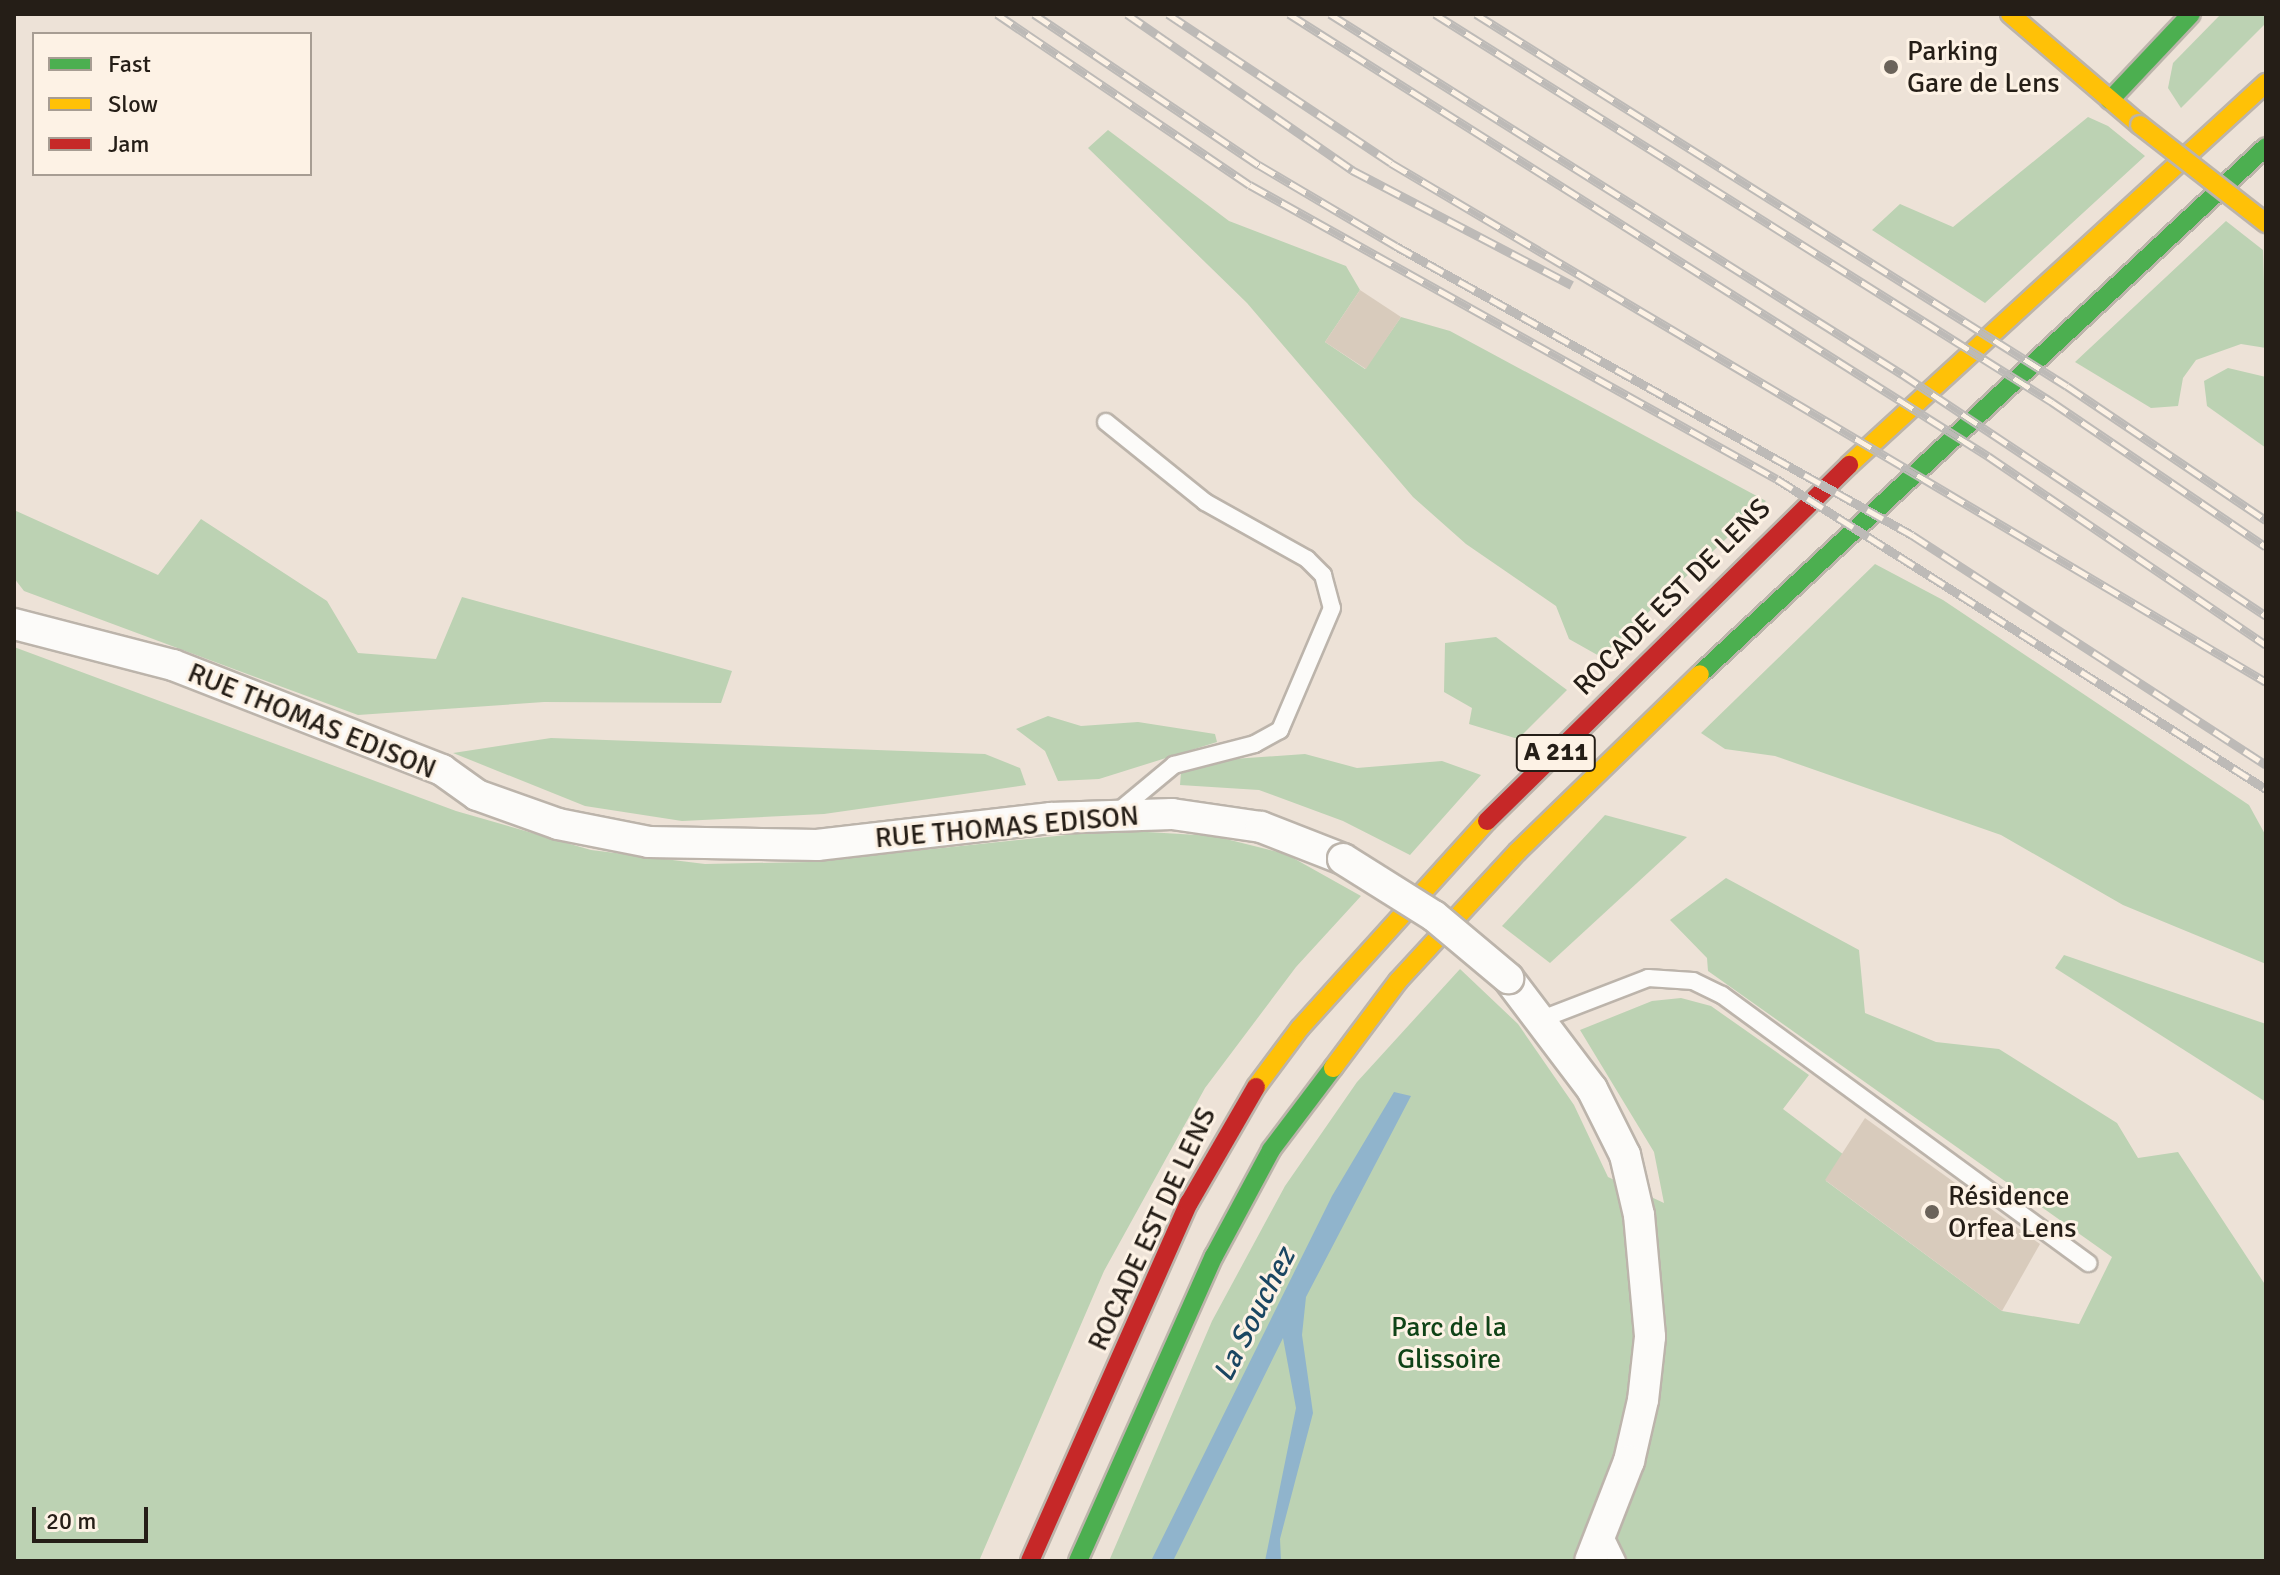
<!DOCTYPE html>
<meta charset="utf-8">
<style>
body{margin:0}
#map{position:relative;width:2280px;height:1575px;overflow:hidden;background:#ede2d7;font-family:Signika,sans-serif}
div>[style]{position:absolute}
.green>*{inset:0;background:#bcd2b3}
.water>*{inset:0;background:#90b4cc}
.building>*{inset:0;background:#d8cbbc}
.roads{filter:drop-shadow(2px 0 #bcb4ab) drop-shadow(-2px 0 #bcb4ab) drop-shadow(0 2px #bcb4ab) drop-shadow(0 -2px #bcb4ab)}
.lane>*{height:16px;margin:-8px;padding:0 8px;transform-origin:8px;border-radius:8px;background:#fcfbf9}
.street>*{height:30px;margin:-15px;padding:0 15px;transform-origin:15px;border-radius:15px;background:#fcfbf9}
.fast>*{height:18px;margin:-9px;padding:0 9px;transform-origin:9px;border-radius:9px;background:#4caf50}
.slow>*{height:18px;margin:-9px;padding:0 9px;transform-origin:9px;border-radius:9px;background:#ffc107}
.jam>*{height:18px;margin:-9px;padding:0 9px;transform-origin:9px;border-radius:9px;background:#c62828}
.rail>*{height:9px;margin-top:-4.5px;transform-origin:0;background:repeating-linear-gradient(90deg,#fdf2e5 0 18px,#bdbab7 0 36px);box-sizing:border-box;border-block:2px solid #bdbab7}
.bridges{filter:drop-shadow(2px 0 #bcb4ab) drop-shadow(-2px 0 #bcb4ab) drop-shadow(0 2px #bcb4ab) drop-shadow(0 -2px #bcb4ab)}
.street-bridge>*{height:30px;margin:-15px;padding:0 15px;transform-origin:15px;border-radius:15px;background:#fcfbf9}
.slow-bridge>*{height:18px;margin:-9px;padding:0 9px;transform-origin:9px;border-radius:9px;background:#ffc107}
.dots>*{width:22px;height:22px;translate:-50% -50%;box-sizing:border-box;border:4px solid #fdf2e5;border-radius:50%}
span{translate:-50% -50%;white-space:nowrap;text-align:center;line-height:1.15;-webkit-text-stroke:6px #fdf2e5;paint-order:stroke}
.shield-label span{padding:2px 6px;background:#fdf2e5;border:2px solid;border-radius:6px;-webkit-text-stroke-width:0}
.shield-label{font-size:26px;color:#251e17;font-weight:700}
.poi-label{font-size:28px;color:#251e17}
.left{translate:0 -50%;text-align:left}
.street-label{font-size:28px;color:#251e17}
.park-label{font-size:28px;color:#104317}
.water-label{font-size:30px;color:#1a4662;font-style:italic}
.frame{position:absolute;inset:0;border:16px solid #251e17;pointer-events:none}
.legend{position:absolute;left:32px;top:32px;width:280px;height:144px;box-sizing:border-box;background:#fdf2e5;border:2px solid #a79d93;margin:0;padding:10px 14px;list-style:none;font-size:24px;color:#251e17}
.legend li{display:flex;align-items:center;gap:16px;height:40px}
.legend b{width:40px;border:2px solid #a79d93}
.scale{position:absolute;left:32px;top:1507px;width:116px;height:36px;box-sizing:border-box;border:4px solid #251e17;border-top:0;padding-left:10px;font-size:24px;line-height:28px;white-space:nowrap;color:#251e17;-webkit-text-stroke:6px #fdf2e5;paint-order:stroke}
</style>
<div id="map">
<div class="green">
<i style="clip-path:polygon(2221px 14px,2266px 14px,2266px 23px,2181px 108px,2168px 88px,2173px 63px)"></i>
<i style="clip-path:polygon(2088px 117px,2108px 126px,2145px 156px,1985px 303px,1872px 230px,1900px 204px,1953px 227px)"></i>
<i style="clip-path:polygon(1108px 130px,1229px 221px,1346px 266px,1360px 290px,1325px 342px,1365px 369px,1401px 317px,1450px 331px,1766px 501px,1601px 657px,1569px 639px,1556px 606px,1466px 544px,1413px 497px,1247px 303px,1088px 148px)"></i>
<i style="clip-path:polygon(2226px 221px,2263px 250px,2266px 348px,2241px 344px,2196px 360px,2183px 378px,2178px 406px,2151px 408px,2075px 362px)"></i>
<i style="clip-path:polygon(2228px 368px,2266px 377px,2266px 448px,2207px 406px,2204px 381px)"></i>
<i style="clip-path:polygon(14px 510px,158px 575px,201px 519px,327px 601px,358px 653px,436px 659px,462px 597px,732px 671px,721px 703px,544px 702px,358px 715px,24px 591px,14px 578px)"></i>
<i style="clip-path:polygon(1875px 564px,1943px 600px,2249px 805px,2266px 836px,2266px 964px,2123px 905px,2001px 835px,1775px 756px,1725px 749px,1701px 733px)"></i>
<i style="clip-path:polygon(1496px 637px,1567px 690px,1518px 739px,1469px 724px,1472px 708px,1444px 692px,1445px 643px)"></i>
<i style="clip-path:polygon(14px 647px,456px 811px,591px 850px,705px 864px,809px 862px,1114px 830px,1214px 836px,1286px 854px,1361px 896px,1296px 967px,1205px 1088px,1104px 1271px,979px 1561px,14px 1561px)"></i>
<i style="clip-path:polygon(1048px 716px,1081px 726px,1138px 722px,1215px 734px,1217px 742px,1099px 779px,1058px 781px,1045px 751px,1016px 729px)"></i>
<i style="clip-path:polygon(551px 738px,985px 754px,1020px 768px,1026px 785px,824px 814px,682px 821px,585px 806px,453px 753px)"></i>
<i style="clip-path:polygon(1305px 754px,1357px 768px,1442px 761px,1481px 775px,1410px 855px,1343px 821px,1259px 790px,1180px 785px,1181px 772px,1233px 759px)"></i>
<i style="clip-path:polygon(1605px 815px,1687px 837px,1550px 963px,1502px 926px)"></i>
<i style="clip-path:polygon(1726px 878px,1859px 950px,1865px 1013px,1936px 1042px,1999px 1049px,2117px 1123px,2138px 1158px,2178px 1152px,2266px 1286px,2266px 1561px,1109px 1561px,1212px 1321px,1285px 1186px,1357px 1082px,1460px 969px,1518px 1024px,1574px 1105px,1608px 1177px,1664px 1203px,1654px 1152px,1580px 1030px,1652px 1001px,1681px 998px,1711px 1006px,1809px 1075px,1783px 1109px,1844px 1155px,1826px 1181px,2002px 1311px,2079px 1324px,2112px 1257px,1708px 971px,1707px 958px,1670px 920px)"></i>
<i style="clip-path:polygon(2064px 955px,2266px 1024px,2266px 1102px,2055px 968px)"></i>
</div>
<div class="water">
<i style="clip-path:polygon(1394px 1092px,1411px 1096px,1306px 1297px,1302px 1335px,1313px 1413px,1280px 1539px,1281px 1561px,1265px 1561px,1296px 1408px,1283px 1338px,1173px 1561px,1151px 1561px,1332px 1196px)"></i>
</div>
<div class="building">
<i style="clip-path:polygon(1360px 290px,1401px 317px,1366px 369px,1325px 342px)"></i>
<i style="clip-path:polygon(1865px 1118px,2040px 1244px,2002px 1311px,1825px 1180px)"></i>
</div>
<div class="roads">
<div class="lane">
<i style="left:1106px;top:422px;width:127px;rotate:38.9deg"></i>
<i style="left:1205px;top:502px;width:117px;rotate:29.2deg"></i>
<i style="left:1307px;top:559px;width:23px;rotate:45deg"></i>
<i style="left:1323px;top:575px;width:34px;rotate:75deg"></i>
<i style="left:1332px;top:608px;width:133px;rotate:113.1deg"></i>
<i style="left:1280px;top:730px;width:29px;rotate:151deg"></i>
<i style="left:1255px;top:744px;width:84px;rotate:165.5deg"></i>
<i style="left:1174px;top:765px;width:77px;rotate:140.3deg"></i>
<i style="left:1542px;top:1019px;width:114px;rotate:-21.1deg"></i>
<i style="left:1648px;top:978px;width:45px;rotate:3.8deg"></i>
<i style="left:1693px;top:981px;width:32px;rotate:26deg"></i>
<i style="left:1722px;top:995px;width:454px;rotate:36.2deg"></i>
<i style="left:1604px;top:1534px;width:30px;rotate:64deg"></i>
</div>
<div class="street">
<i style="left:14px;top:624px;width:164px;rotate:14.5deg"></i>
<i style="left:173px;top:665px;width:289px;rotate:21.3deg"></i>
<i style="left:442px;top:770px;width:43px;rotate:35.5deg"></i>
<i style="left:477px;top:795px;width:86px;rotate:19.7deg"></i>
<i style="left:558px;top:824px;width:93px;rotate:11.2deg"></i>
<i style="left:649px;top:842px;width:168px;rotate:1deg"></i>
<i style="left:817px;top:845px;width:236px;rotate:-6.6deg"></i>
<i style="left:1051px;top:818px;width:121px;rotate:-1.9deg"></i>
<i style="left:1172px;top:814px;width:90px;rotate:8.3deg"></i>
<i style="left:1261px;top:827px;width:88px;rotate:21.3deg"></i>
<i style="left:1508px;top:978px;width:139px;rotate:52.9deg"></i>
<i style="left:1592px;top:1089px;width:74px;rotate:63.4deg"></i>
<i style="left:1625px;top:1155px;width:62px;rotate:76.9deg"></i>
<i style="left:1639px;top:1215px;width:122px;rotate:84.8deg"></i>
<i style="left:1650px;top:1337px;width:63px;rotate:96.3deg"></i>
<i style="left:1643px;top:1400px;width:63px;rotate:102.9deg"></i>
<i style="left:1629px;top:1461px;width:107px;rotate:111.3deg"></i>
</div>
<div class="fast">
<i style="left:2110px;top:100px;width:118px;rotate:-46.7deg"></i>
<i style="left:1700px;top:674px;width:773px;rotate:-42.96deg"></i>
<i style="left:1078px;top:1561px;width:334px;rotate:-66deg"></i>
<i style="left:1214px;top:1256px;width:120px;rotate:-61.7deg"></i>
<i style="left:1271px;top:1150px;width:103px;rotate:-52.9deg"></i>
</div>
<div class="slow">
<i style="left:2010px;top:14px;width:171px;rotate:40.5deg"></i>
<i style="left:1849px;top:465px;width:566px;rotate:-42.49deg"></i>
<i style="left:1333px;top:1068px;width:109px;rotate:-53.2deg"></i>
<i style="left:1398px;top:981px;width:176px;rotate:-47.3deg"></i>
<i style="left:1517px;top:852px;width:255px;rotate:-44.2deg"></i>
<i style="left:1256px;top:1087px;width:74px;rotate:-53.3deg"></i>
<i style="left:1300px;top:1028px;width:279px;rotate:-47.9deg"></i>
</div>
<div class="jam">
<i style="left:1487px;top:821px;width:508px;rotate:-44.52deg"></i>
<i style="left:1030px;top:1561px;width:392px;rotate:-66.1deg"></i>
<i style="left:1189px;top:1203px;width:134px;rotate:-60deg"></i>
</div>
</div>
<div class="rail">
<i style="left:997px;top:14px;width:305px;rotate:34.1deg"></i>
<i style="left:1250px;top:185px;width:603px;rotate:29.16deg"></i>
<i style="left:1777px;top:479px;width:579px;rotate:32.37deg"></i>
<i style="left:1034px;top:14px;width:271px;rotate:33.9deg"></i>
<i style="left:1259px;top:165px;width:159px;rotate:30.6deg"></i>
<i style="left:1396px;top:246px;width:591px;rotate:29.25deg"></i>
<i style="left:1912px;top:535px;width:422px;rotate:33deg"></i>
<i style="left:1127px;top:14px;width:274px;rotate:34.7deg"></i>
<i style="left:1352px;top:170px;width:248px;rotate:27.6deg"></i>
<i style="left:1168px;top:14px;width:268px;rotate:33.7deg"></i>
<i style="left:1391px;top:163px;width:1017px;rotate:30.67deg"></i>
<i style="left:1289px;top:14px;width:827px;rotate:32.31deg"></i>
<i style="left:1988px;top:456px;width:336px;rotate:34.2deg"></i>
<i style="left:1330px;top:14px;width:676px;rotate:32.19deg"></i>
<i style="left:1902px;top:374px;width:437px;rotate:33.6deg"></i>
<i style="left:1435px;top:14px;width:729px;rotate:32.16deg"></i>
<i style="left:2052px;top:402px;width:258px;rotate:34.1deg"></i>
<i style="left:1476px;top:14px;width:698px;rotate:32.19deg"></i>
<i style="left:2067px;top:386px;width:240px;rotate:34deg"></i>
</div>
<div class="bridges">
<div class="street-bridge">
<i style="left:1343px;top:859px;width:107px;rotate:32.1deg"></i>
<i style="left:1434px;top:916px;width:97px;rotate:40deg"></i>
</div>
<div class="slow-bridge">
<i style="left:2140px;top:125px;width:160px;rotate:37.9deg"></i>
</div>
</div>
<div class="dots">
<i style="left:1891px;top:67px;background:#6b635a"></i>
<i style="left:1932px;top:1212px;background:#6b635a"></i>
</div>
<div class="shield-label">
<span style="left:1556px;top:753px">A 211</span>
</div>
<div class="poi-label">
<span class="left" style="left:1907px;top:67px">Parking<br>Gare de Lens</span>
<span class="left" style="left:1948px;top:1212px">Résidence<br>Orfea Lens</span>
</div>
<div class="street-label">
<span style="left:1672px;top:597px;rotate:-45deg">ROCADE EST DE LENS</span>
<span style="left:312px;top:721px;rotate:22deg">RUE THOMAS EDISON</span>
<span style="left:1007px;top:827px;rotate:-5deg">RUE THOMAS EDISON</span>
<span style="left:1152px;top:1229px;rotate:-65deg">ROCADE EST DE LENS</span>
</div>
<div class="park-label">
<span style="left:1449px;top:1343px">Parc de la<br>Glissoire</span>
</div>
<div class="water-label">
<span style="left:1255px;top:1315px;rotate:-63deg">La Souchez</span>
</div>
<div class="frame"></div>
<ul class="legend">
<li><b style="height:10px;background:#4caf50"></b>Fast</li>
<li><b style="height:10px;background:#ffc107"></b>Slow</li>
<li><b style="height:10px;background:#c62828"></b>Jam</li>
</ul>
<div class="scale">20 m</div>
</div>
